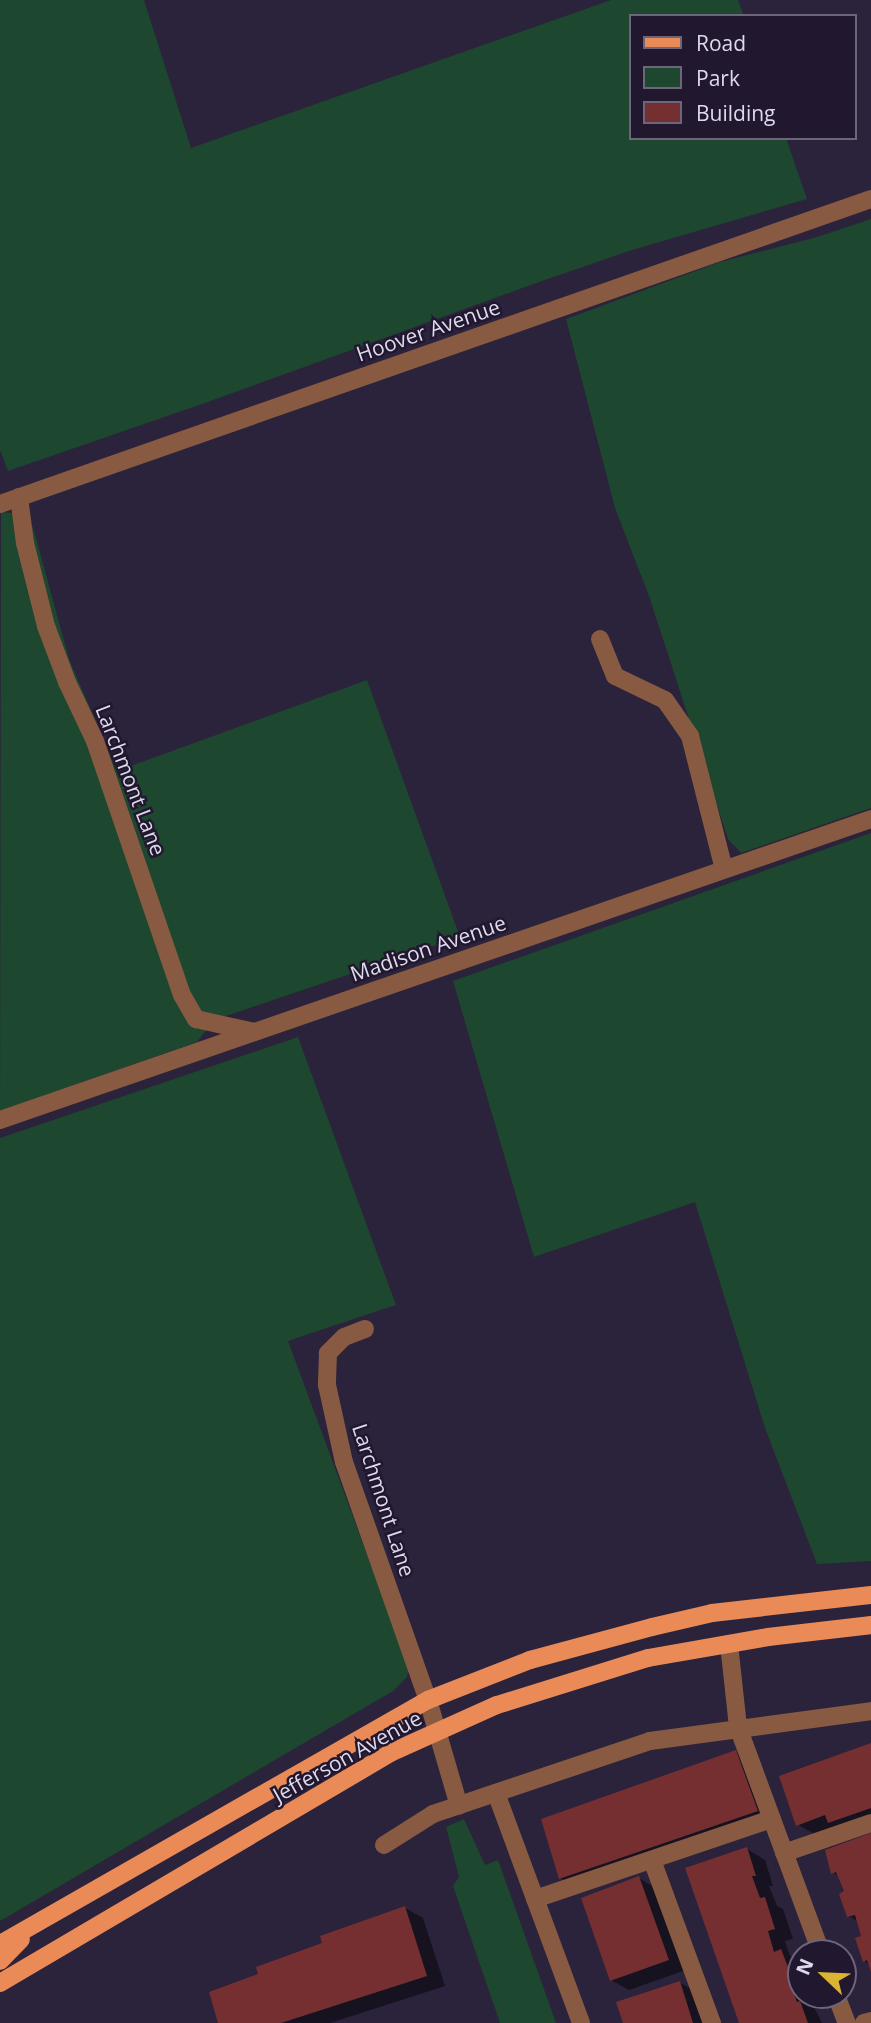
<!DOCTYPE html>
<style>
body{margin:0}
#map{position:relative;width:871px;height:2023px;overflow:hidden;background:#2b223b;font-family:"Open Sans",sans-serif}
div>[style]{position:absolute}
.green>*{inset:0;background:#1d472f}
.shadow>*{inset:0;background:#0007}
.building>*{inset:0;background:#752f31}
.minor>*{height:18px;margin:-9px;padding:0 9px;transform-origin:9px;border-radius:9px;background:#885a42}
.major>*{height:18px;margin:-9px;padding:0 9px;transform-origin:9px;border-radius:9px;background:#ea8a57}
span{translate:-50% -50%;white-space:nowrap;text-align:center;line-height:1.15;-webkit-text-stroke:5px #211830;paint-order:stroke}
.street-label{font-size:21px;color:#dfdaeb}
.legend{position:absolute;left:629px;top:14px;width:228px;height:126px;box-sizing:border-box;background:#211830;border:2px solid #6d667b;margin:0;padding:9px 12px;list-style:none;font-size:21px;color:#dfdaeb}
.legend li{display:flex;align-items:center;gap:14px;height:35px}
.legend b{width:35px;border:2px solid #6d667b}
.north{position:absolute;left:787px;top:1939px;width:70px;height:70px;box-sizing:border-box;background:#211830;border:2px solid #6d667b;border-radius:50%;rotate:293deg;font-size:19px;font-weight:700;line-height:28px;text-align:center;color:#dfdaeb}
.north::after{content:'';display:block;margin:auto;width:24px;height:32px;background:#dab333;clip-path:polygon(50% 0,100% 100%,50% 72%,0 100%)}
</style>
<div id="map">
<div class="green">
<i style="clip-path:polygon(0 0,144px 0,191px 148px,611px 0,738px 0,744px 16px,631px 16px,631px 138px,786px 138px,807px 199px,632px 250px,542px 281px,205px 403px,8px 471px,0 450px)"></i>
<i style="clip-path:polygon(871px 219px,871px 808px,741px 853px,728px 839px,649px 596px,615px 508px,566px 319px,720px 262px,817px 237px)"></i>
<i style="clip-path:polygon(1px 512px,13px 513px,33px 527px,69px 659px,117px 771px,367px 680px,460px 937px,214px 1020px,197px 1042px,0 1111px)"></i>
<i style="clip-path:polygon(871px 833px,871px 1561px,817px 1564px,765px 1428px,695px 1202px,534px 1257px,453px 981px)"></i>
<i style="clip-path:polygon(298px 1037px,396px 1305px,288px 1341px,409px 1668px,407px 1677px,393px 1691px,0 1921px,0 1138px)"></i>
<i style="clip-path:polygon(464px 1819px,485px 1865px,498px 1860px,556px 2023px,500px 2023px,453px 1886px,459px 1877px,446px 1827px)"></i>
</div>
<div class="shadow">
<i style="clip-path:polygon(871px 1745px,871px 1824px,816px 1835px,797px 1824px)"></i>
<i style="clip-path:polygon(736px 1752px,754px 1763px,776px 1821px,578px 1889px,560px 1878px)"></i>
<i style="clip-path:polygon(871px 1834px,871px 1967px,865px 1961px,857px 1939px,863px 1937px,859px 1922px,849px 1916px,846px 1892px,840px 1877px,833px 1872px)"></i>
<i style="clip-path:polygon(747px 1849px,765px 1860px,773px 1886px,769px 1886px,777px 1906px,783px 1909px,793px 1939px,785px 1941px,790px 1956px,801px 1965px,801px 1995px,808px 1995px,822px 2023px,741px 2023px)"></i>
<i style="clip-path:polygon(639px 1878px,657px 1889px,686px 1970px,629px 1990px,611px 1980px)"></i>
<i style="clip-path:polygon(405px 1908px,423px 1918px,445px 1986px,330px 2023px,220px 2023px,260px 1975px)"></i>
<i style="clip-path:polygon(679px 1982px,698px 1993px,708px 2023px,625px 2023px)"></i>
</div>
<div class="building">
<i style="clip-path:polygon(871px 1743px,871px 1808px,828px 1823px,825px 1815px,796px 1826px,779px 1776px)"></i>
<i style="clip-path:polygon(736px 1750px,758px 1811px,559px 1879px,541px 1819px)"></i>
<i style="clip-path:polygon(871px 1833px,871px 1972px,867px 1960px,863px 1962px,855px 1938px,861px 1936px,855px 1915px,847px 1917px,839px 1894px,844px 1891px,836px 1872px,831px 1874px,825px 1850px)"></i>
<i style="clip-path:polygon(747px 1847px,756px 1876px,752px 1876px,760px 1898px,765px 1897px,775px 1929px,768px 1931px,774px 1952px,781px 1949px,793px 1980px,789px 1981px,797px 2002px,800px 2001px,808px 2023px,739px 2023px,685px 1868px)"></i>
<i style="clip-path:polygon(639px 1876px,669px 1960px,610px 1981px,581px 1898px)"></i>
<i style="clip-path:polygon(405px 1906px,427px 1976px,281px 2023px,218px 2023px,209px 1992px,258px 1974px,256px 1967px,322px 1943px,320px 1936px)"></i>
<i style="clip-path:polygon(680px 1981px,693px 2023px,623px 2023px,616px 2002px)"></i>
</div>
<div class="minor">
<i style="left:19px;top:497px;width:46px;rotate:82.6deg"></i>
<i style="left:25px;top:543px;width:86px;rotate:75.8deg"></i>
<i style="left:46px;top:626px;width:60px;rotate:69.4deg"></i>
<i style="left:67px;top:682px;width:65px;rotate:64.6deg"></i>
<i style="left:95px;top:741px;width:268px;rotate:71.1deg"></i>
<i style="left:182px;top:995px;width:28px;rotate:60deg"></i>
<i style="left:196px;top:1019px;width:59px;rotate:12.6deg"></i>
<i style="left:0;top:504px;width:923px;rotate:-19.3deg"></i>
<i style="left:600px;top:639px;width:40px;rotate:68deg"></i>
<i style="left:615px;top:676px;width:55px;rotate:25.6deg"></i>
<i style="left:665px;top:700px;width:44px;rotate:55.2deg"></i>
<i style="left:690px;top:736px;width:137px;rotate:75.7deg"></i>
<i style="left:0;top:1120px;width:922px;rotate:-19.06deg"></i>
<i style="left:365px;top:1329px;width:22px;rotate:159deg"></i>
<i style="left:344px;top:1337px;width:23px;rotate:135deg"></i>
<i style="left:328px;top:1353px;width:32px;rotate:92deg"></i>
<i style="left:327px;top:1385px;width:79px;rotate:77.6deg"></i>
<i style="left:344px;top:1462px;width:252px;rotate:70.6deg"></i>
<i style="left:428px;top:1700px;width:110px;rotate:73.7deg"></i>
<i style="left:729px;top:1644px;width:83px;rotate:83.8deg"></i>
<i style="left:738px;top:1727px;width:241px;rotate:69.8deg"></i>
<i style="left:496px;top:1793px;width:245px;rotate:69.7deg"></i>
<i style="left:384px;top:1845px;width:58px;rotate:-32.3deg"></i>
<i style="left:433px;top:1814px;width:229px;rotate:-18.6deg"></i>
<i style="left:650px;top:1741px;width:223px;rotate:-7.7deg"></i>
<i style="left:784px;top:1853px;width:92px;rotate:-19deg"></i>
<i style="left:652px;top:1860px;width:174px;rotate:69.8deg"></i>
<i style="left:535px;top:1899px;width:250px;rotate:-18.7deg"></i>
<i style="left:836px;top:1995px;width:30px;rotate:69deg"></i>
<i style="left:864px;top:2023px;width:7px;rotate:-16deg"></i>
</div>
<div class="major">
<i style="left:0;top:1944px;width:493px;rotate:-29.7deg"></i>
<i style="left:428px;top:1700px;width:110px;rotate:-21.4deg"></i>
<i style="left:530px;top:1660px;width:126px;rotate:-15.1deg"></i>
<i style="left:652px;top:1627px;width:62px;rotate:-13.1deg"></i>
<i style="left:712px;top:1613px;width:160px;rotate:-6.5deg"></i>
<i style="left:0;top:1961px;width:30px;rotate:-46deg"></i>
<i style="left:0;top:1983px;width:453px;rotate:-30.5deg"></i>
<i style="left:390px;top:1753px;width:117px;rotate:-24.2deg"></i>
<i style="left:497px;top:1705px;width:158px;rotate:-17.3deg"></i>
<i style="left:648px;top:1658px;width:122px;rotate:-9.9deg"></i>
<i style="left:768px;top:1637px;width:104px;rotate:-6.6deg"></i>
</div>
<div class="street-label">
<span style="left:428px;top:330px;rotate:-19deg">Hoover Avenue</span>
<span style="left:131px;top:780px;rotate:69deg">Larchmont Lane</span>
<span style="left:428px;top:948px;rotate:-19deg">Madison Avenue</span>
<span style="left:384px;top:1500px;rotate:72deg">Larchmont Lane</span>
<span style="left:347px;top:1756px;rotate:-29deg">Jefferson Avenue</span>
</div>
<ul class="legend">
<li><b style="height:9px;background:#ea8a57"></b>Road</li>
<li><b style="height:19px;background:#1d472f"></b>Park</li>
<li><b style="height:19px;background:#752f31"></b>Building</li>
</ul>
<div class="north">N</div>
</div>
